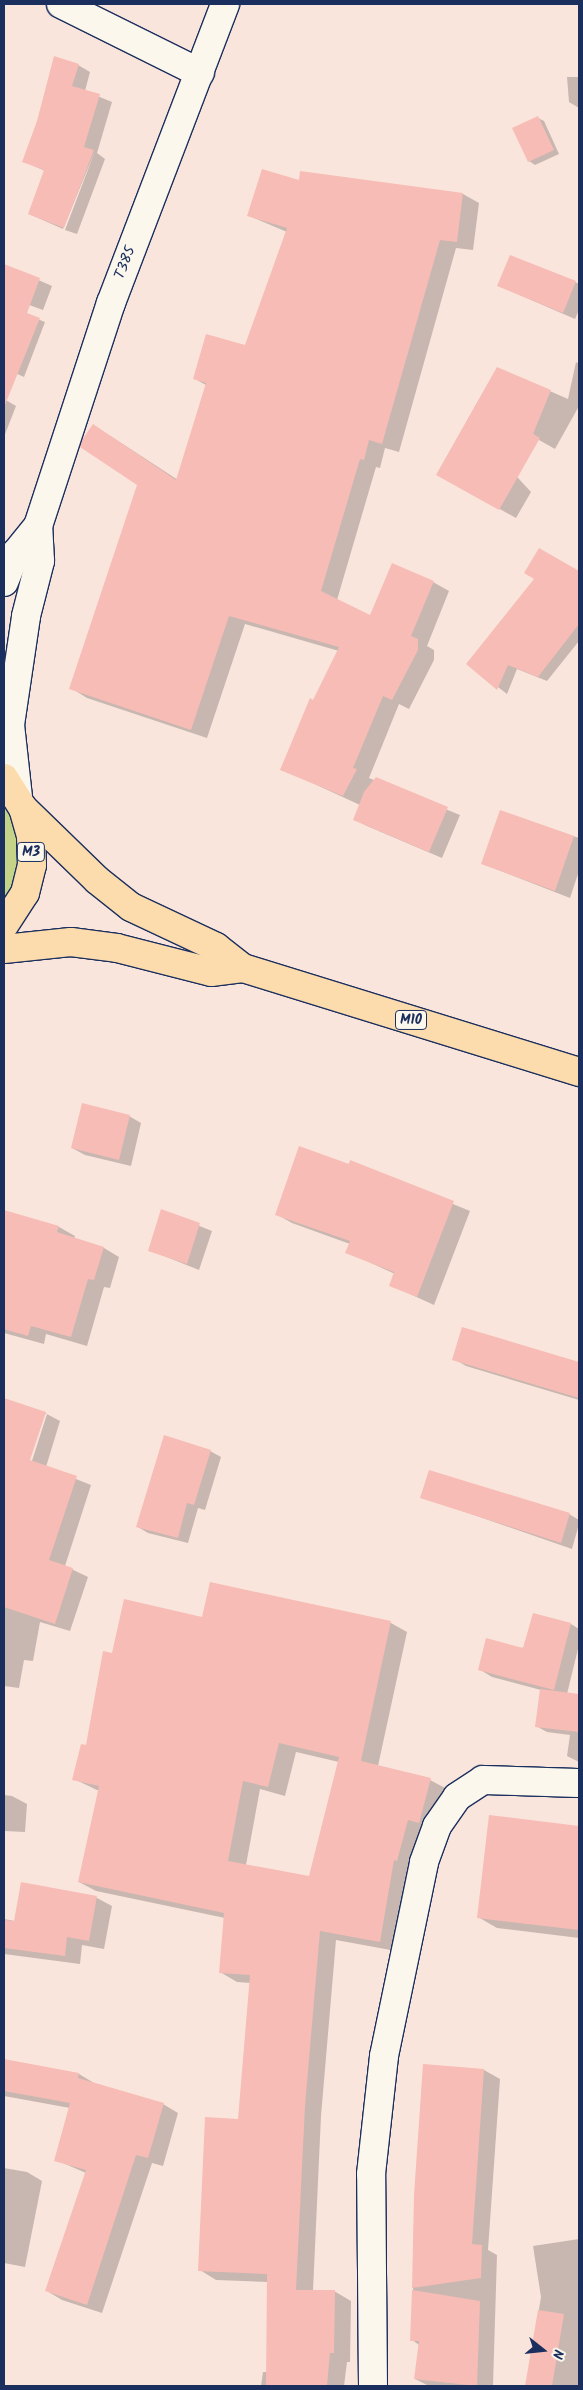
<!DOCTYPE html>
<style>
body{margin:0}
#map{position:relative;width:583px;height:2390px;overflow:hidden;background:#fae5dc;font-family:Kalam,sans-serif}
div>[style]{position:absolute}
.green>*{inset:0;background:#c4d387}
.shadow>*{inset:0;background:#0003}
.building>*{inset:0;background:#f7bcb5}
.roads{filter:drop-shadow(1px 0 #1b2f5e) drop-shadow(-1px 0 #1b2f5e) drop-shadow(0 1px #1b2f5e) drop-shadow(0 -1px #1b2f5e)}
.street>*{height:28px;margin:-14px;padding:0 14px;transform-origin:14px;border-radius:14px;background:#fbf7ec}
.secondary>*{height:28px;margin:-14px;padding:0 14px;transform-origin:14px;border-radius:14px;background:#fbf7ec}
.highway>*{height:28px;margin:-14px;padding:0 14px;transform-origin:14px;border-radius:14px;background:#fcdcac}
span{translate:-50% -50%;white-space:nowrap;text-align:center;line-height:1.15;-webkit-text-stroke:4px #fbf7ec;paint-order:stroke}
.shield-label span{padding:1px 4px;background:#fbf7ec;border:1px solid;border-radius:4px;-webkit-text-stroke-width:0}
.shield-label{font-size:14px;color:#1b2f5e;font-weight:700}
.street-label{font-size:15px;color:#1b2f5e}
.frame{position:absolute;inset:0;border:5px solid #1b2f5e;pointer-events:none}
.north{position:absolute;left:518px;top:2325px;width:50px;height:50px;-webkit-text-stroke:4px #fbf7ec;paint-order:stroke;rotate:106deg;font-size:14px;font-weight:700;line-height:20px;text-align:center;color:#1b2f5e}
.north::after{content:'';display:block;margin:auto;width:18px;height:22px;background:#1b2f5e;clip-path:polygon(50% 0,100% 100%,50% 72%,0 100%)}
</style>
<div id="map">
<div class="green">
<i style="clip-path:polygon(4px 799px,17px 831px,19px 861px,11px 889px,4px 901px)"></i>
</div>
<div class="shadow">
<i style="clip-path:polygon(78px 65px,90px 72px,85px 91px,112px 102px,97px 153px,105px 159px,77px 234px,65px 230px,95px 151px,63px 229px,29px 214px,45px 171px,23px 161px)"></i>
<i style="clip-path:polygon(567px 77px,579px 77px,579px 108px,569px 102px)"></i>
<i style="clip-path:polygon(538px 118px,544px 121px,559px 154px,535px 165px,529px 161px)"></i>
<i style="clip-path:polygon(301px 173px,463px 194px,479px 203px,473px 250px,456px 248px,399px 452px,385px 448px,380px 468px,376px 467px,337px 600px,371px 617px,433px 582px,449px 591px,427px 646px,434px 650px,434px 660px,409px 709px,399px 704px,369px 778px,460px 815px,442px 858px,367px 826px,354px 819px,360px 805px,282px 769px,339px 651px,245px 624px,207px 738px,87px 698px,71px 688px,139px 484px,109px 435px,178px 480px,206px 385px,195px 379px,245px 346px,287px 232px,249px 216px,300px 182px)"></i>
<i style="clip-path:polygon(4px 265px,52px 286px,43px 310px,4px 296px)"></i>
<i style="clip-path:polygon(575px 282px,579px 284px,579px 310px,575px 319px,499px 286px)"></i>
<i style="clip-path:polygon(15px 310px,45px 322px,24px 377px,4px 368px,4px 337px)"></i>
<i style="clip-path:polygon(576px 362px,579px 364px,579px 406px,555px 449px,539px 440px,516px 416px,487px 444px,531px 492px,516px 518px,437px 474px,497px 368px,568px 399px)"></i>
<i style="clip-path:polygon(4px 399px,16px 406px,4px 437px)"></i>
<i style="clip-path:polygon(539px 550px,579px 572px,579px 641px,547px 681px,517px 669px,507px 694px,468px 664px,536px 579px)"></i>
<i style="clip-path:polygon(501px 811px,579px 838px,579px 871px,570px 898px,483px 864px)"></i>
<i style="clip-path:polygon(129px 1116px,141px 1123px,131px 1166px,85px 1155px,72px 1148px)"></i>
<i style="clip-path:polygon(351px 1162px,470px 1211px,434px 1305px,390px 1285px,395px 1274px,347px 1252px,350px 1244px,292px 1223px,276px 1214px)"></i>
<i style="clip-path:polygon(4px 1211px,59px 1227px,75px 1236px,74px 1239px,104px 1248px,119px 1257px,110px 1288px,104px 1287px,87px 1346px,46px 1334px,44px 1344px,4px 1333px)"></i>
<i style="clip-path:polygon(162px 1211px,212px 1231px,199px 1270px,149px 1250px)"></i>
<i style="clip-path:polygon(463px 1329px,579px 1364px,579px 1400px,466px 1366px,454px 1359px)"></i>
<i style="clip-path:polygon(evenodd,4px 1399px,45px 1413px,60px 1421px,46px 1467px,91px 1485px,65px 1566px,88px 1577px,70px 1631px,40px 1622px,33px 1661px,24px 1660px,19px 1688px,4px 1686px,4px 1399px,44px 1414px,47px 1414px,30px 1467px,27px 1466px,44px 1414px)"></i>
<i style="clip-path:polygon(210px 1451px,221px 1457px,205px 1510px,198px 1508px,188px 1543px,148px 1533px,138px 1527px)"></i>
<i style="clip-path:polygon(422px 1497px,569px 1514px,579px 1520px,579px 1524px,572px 1549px)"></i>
<i style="clip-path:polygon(evenodd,203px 1619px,391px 1623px,407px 1632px,378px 1766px,430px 1780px,447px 1789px,396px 1951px,336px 1940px,321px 2116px,313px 2291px,334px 2291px,351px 2301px,350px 2362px,347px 2362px,344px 2386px,261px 2386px,263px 2372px,267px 2372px,268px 2282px,216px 2280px,200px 2270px,240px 2120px,251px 1983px,237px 1982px,220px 1972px,225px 1918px,96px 1891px,79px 1882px,99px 1791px,74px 1779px,87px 1747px,113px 1654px,203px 1619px,296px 1752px,339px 1762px,310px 1877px,246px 1865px,260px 1789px,285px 1796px,296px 1752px)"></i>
<i style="clip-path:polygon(571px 1624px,579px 1629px,579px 1645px,567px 1694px,579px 1695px,579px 1762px,567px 1756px,570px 1735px,547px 1732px,536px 1726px,541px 1690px,492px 1677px,479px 1669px)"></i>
<i style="clip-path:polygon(4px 1795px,12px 1796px,27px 1804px,25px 1832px,4px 1831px)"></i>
<i style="clip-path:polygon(490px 1817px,579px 1827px,579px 1938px,497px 1928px,478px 1917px)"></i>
<i style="clip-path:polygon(97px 1898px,112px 1906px,104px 1949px,82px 1945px,80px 1964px,4px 1954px,4px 1919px,15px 1921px)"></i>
<i style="clip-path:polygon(4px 2060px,79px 2074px,94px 2083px,163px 2104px,178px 2113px,163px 2166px,152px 2163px,102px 2313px,62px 2300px,47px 2291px,86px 2173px,56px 2160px,70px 2108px,4px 2096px)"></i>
<i style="clip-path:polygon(424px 2065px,484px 2070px,500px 2079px,488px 2250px,497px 2255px,493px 2386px,429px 2386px,415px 2379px,419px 2345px,412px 2340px,415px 2195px)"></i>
<i style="clip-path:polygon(4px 2168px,27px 2172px,42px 2181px,25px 2267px,4px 2263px)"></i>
<i style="clip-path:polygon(579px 2239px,579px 2386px,526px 2386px,541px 2297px,533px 2246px)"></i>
</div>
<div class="building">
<i style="clip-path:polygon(54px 56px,79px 64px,72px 86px,100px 94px,84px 147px,94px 150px,64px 228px,28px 214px,44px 170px,22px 162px,37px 121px)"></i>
<i style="clip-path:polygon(538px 116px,554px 150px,528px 162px,512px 128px)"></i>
<i style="clip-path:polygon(262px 169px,299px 180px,300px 171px,463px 193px,457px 242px,440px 240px,382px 444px,369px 440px,364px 460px,360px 459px,321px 591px,370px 615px,392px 563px,434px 581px,411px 636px,418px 639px,418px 650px,392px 700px,383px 696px,353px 768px,357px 769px,343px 796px,280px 770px,310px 698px,313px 700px,339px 647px,229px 616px,191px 730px,69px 689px,137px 485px,80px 447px,82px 440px,93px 424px,176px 480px,206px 383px,193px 379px,206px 334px,245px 345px,287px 228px,247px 216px)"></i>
<i style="clip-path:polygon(510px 255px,576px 281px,563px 313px,497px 286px)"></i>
<i style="clip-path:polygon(4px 264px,40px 278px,27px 313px,40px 318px,5px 405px)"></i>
<i style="clip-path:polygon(497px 367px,551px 390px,533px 434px,540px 438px,499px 510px,436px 475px)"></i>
<i style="clip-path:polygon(539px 548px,579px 571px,579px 624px,538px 677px,508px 665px,497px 690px,466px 664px,534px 579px,524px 573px)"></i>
<i style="clip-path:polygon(376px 777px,448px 807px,429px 852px,353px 820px,364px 792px)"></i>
<i style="clip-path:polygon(500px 810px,574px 836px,555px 891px,481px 864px)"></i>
<i style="clip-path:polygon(82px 1103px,130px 1115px,119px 1160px,71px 1148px)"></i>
<i style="clip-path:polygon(299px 1146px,349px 1164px,350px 1160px,454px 1201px,417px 1297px,389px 1286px,394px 1272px,345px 1253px,350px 1241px,275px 1215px)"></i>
<i style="clip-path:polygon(161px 1209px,200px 1223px,187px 1264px,148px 1251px)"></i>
<i style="clip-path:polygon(4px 1210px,59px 1226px,57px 1232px,104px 1247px,94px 1280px,88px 1279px,71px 1337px,31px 1326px,28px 1336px,4px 1329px)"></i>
<i style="clip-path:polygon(462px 1327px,579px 1362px,579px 1398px,452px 1360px)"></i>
<i style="clip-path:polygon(4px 1398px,46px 1412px,30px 1460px,77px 1476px,49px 1560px,73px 1568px,55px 1624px,4px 1607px)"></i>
<i style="clip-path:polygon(164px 1435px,211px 1450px,194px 1505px,187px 1503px,178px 1538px,136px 1527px)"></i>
<i style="clip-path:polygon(429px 1470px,570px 1513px,561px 1543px,420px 1498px)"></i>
<i style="clip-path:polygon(evenodd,210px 1582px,391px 1621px,361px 1761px,431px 1778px,419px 1823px,408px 1820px,397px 1861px,394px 1860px,380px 1942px,320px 1931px,305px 2106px,296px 2290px,335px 2290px,334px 2353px,330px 2353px,327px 2386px,266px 2386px,267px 2274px,198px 2271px,205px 2117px,238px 2119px,250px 1975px,219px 1973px,224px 1913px,78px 1882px,99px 1786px,72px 1780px,81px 1744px,86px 1745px,103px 1651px,112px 1653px,124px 1599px,202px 1617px,210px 1582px,279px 1743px,339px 1757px,309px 1876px,228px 1861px,243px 1781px,268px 1787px,279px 1743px)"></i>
<i style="clip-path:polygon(533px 1613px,571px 1623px,554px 1690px,478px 1670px,486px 1638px,523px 1648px)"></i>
<i style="clip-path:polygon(540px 1689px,579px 1694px,579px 1732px,535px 1727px)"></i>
<i style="clip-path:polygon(489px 1815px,579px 1826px,579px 1930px,477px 1918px)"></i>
<i style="clip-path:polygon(21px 1882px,97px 1896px,89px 1941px,67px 1937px,65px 1956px,4px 1948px,4px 1920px,14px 1921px)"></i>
<i style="clip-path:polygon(4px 2059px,79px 2073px,78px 2078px,164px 2103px,148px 2158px,136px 2155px,87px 2305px,45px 2291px,86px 2170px,54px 2161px,70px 2103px,4px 2091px)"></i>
<i style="clip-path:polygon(423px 2064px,484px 2069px,472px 2244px,482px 2245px,481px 2278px,412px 2288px,414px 2195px)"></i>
<i style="clip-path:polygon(412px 2290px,480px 2301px,477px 2386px,414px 2379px,419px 2341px,410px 2341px)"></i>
<i style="clip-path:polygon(538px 2310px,564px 2314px,552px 2386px,525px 2386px)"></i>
</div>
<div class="roads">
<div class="street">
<i style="left:61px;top:4px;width:155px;rotate:26.4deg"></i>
<i style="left:373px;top:2386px;width:212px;rotate:-90.5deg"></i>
<i style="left:371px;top:2174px;width:119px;rotate:-83.7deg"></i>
<i style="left:384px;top:2056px;width:198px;rotate:-78.3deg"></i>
<i style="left:424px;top:1862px;width:38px;rotate:-70deg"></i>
<i style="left:437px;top:1826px;width:35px;rotate:-55deg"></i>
<i style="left:457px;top:1797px;width:31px;rotate:-33deg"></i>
<i style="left:483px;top:1780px;width:96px;rotate:1.8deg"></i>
</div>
<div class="secondary">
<i style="left:4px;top:582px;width:31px;rotate:-68deg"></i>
<i style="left:16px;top:553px;width:35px;rotate:-51deg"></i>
<i style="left:18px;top:797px;width:72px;rotate:-96.3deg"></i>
<i style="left:10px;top:725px;width:110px;rotate:-81.6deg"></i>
<i style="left:26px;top:616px;width:57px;rotate:-75.7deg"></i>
<i style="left:40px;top:561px;width:35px;rotate:-93deg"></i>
<i style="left:38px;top:526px;width:235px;rotate:-71.9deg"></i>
<i style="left:111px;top:303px;width:320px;rotate:-69.1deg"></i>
</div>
<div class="highway">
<i style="left:4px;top:778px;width:36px;rotate:58deg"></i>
<i style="left:23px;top:808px;width:29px;rotate:74deg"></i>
<i style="left:31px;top:836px;width:29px;rotate:88deg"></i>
<i style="left:32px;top:865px;width:29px;rotate:104deg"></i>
<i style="left:25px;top:893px;width:38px;rotate:123deg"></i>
<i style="left:23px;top:808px;width:103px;rotate:44.2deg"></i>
<i style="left:97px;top:880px;width:43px;rotate:38.5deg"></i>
<i style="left:131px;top:907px;width:94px;rotate:25.2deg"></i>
<i style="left:216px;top:947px;width:34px;rotate:38deg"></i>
<i style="left:243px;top:968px;width:352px;rotate:17.2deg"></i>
<i style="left:4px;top:949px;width:67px;rotate:-6deg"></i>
<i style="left:71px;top:942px;width:46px;rotate:7.4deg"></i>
<i style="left:117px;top:948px;width:97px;rotate:14.3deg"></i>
<i style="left:211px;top:972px;width:32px;rotate:-7deg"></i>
</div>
</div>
<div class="shield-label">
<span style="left:31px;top:852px">M3</span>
<span style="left:411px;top:1020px">M10</span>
</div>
<div class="street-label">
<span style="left:126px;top:263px;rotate:-69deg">T385</span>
</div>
<div class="frame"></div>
<div class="north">N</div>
</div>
